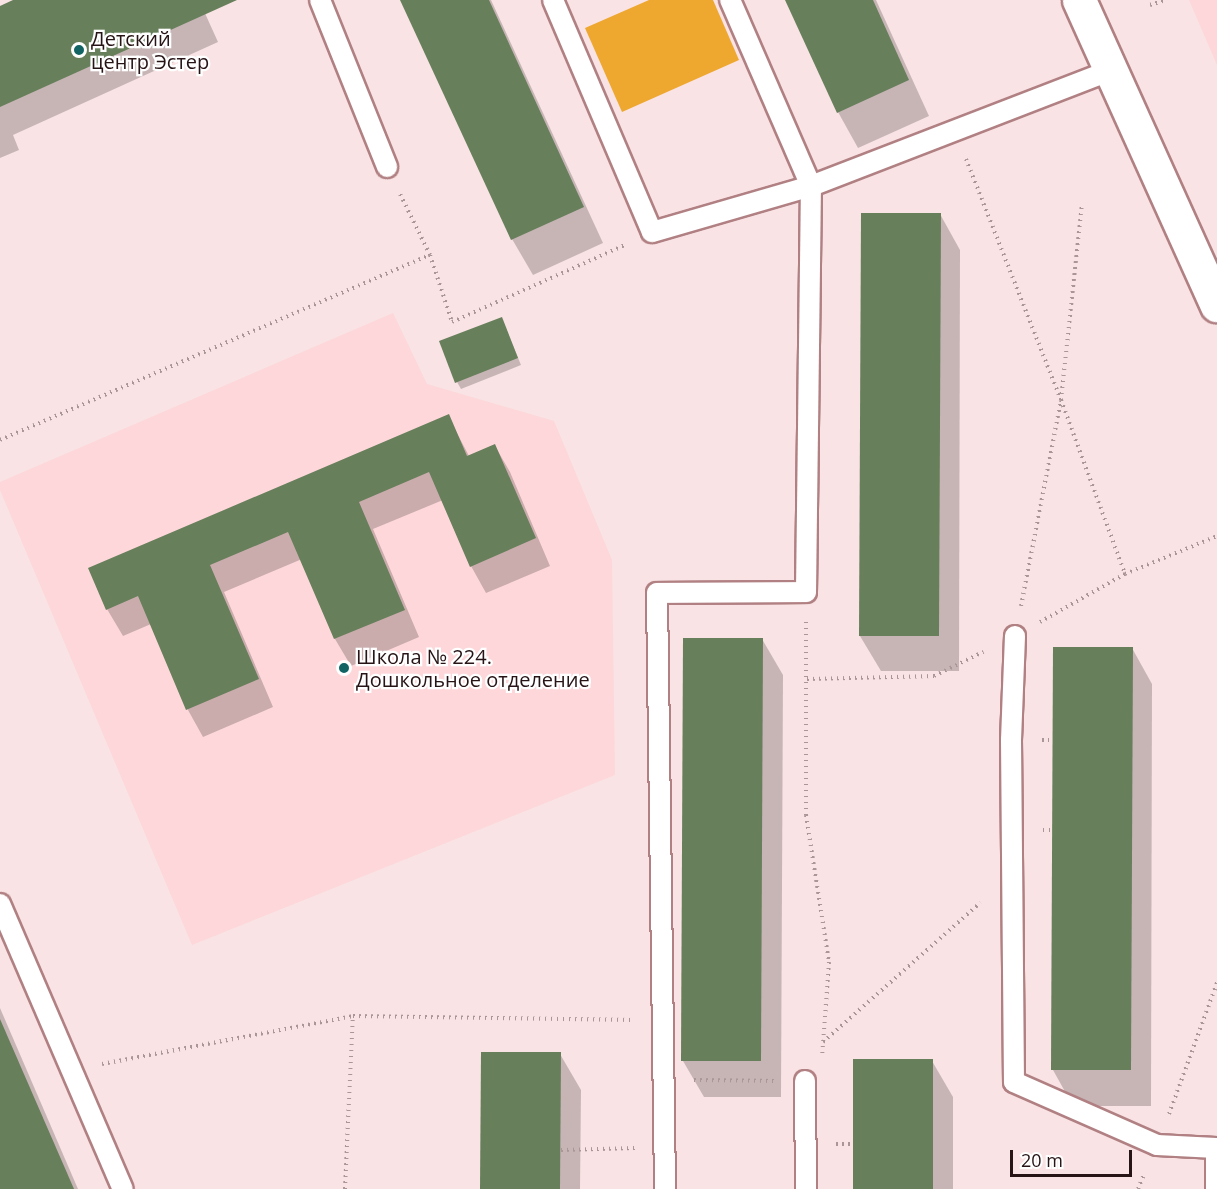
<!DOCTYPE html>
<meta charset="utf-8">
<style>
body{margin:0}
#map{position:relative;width:1217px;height:1189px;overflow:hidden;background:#f9e3e4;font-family:"Open Sans",sans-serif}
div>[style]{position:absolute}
.built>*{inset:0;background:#fdd7d9}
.green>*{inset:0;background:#eea72f}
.shadow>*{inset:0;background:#0003}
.building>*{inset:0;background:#677f5b}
.path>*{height:4px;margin-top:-2px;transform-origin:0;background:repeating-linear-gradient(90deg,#aa9597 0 1.5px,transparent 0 6px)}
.roads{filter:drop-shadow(2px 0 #b18083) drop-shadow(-2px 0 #b18083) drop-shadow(0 2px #b18083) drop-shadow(0 -2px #b18083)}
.service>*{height:20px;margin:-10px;padding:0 10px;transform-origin:10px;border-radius:10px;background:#fff}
.tertiary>*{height:33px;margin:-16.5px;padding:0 16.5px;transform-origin:16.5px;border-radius:16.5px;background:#fff}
.dots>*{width:16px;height:16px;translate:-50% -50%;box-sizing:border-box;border:3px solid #fff;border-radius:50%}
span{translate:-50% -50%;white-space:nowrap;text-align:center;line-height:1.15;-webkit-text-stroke:4.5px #fff;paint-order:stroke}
.poi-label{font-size:20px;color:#271416}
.left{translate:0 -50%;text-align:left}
.scale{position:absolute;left:1010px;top:1150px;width:122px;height:27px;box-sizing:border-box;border:3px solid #271416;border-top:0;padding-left:8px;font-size:18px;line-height:21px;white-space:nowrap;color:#271416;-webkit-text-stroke:4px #fff;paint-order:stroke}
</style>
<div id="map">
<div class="built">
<i style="clip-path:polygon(1189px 0,1217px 0,1217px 65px)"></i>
<i style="clip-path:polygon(393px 313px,427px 384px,554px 421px,612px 560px,615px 775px,192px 945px,0 490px,0 482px)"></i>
</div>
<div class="green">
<i style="clip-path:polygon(649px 0,713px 0,739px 60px,622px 112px,585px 28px)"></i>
</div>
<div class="shadow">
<i style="clip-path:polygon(17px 0,199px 0,218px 42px,13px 135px,19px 150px,0 158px,0 17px)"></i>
<i style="clip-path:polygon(402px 0,491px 0,603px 243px,533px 275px,512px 239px)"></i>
<i style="clip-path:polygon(787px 0,876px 0,929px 116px,858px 148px,838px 112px)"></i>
<i style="clip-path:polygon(940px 214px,960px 250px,959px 671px,881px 671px,860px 636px)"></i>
<i style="clip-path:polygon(505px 326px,521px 365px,461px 389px,457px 382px)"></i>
<i style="clip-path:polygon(448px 416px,469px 456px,495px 446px,510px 472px,550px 566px,486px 593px,471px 566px,443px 500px,373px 529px,419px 637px,351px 666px,335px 639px,302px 559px,224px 592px,273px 707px,203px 737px,188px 710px,151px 624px,123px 636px,107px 609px)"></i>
<i style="clip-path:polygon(762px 639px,783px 675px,781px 1097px,704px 1097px,683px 1061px)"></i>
<i style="clip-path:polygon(1132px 648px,1152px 684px,1151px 1106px,1073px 1106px,1053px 1070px)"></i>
<i style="clip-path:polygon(0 1008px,78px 1189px,0 1189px)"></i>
<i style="clip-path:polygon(560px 1054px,581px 1090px,580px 1189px,482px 1189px)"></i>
<i style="clip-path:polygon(932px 1061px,953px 1097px,953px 1189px,854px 1189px)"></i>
</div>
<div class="building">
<i style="clip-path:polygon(13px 0,237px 0,0 107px,0 6px)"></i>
<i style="clip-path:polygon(400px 0,489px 0,584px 207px,511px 240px)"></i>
<i style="clip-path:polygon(785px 0,873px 0,909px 80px,837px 113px)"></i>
<i style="clip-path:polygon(861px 213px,941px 213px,939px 636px,859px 636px)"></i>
<i style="clip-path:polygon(502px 317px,518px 358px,455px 383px,439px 341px)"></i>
<i style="clip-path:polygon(449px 414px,467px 456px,495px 444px,536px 538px,470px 567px,429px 472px,359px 502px,405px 610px,334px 639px,288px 532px,210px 565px,259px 679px,186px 710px,138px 596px,106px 610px,88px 568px)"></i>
<i style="clip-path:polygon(683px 638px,763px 638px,761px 1061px,681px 1061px)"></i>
<i style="clip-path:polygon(1053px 647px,1133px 647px,1131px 1070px,1051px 1070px)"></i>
<i style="clip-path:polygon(0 1019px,74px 1189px,0 1189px)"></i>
<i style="clip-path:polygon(481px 1052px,561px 1052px,560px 1189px,480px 1189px)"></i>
<i style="clip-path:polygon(853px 1059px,933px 1059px,933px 1189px,853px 1189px)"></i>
</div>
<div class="path">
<i style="left:1150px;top:5px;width:16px;rotate:-18deg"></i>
<i style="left:966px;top:159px;width:259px;rotate:68.5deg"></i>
<i style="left:1061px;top:400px;width:185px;rotate:69.8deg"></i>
<i style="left:430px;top:255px;width:71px;rotate:71.8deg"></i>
<i style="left:452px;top:322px;width:189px;rotate:-24deg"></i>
<i style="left:0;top:440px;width:468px;rotate:-23.3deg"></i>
<i style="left:430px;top:255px;width:68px;rotate:-116.2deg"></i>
<i style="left:1021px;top:606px;width:210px;rotate:-79deg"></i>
<i style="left:1061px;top:400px;width:197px;rotate:-83.9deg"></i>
<i style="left:806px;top:622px;width:193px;rotate:90deg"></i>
<i style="left:806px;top:815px;width:149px;rotate:81.1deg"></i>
<i style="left:829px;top:962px;width:95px;rotate:94.2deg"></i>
<i style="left:1040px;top:622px;width:98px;rotate:-29.5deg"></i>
<i style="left:1125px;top:574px;width:100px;rotate:-22.4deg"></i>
<i style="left:807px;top:679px;width:127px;rotate:-1.4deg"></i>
<i style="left:934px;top:676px;width:55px;rotate:-26.1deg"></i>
<i style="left:1042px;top:740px;width:10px"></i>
<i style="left:1043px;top:830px;width:9px"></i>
<i style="left:823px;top:1042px;width:210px;rotate:-41.5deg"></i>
<i style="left:102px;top:1064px;width:256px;rotate:-10.8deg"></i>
<i style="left:353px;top:1016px;width:280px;rotate:0.8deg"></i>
<i style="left:694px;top:1080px;width:80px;rotate:0.7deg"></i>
<i style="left:1169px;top:1114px;width:140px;rotate:-69.9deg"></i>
<i style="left:836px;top:1144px;width:17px"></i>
<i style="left:561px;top:1150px;width:74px;rotate:-1.5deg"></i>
<i style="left:345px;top:1189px;width:173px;rotate:-87.4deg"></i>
<i style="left:1138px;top:1189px;width:16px;rotate:-68deg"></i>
</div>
<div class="roads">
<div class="service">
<i style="left:320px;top:0;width:180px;rotate:68.1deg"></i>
<i style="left:553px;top:0;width:252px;rotate:66.9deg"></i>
<i style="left:652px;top:232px;width:166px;rotate:-16.1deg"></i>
<i style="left:811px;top:186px;width:203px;rotate:-113.5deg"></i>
<i style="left:1015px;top:636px;width:104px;rotate:92.2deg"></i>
<i style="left:1011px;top:740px;width:342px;rotate:89.5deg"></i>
<i style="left:1014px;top:1082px;width:156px;rotate:23.8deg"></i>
<i style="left:1157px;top:1145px;width:59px;rotate:2.9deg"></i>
<i style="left:1216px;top:1148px;width:41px;rotate:90deg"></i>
<i style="left:0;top:904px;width:310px;rotate:66.7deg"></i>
<i style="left:805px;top:1081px;width:108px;rotate:89.5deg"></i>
<i style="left:665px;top:1189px;width:596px;rotate:-90.77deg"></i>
<i style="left:657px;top:593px;width:149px;rotate:-0.4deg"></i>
<i style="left:806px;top:592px;width:406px;rotate:-89.3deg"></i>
<i style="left:811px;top:186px;width:322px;rotate:-21.1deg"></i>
</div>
<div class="tertiary">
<i style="left:1079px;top:0;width:335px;rotate:65.7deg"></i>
</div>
</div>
<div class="dots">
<i style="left:79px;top:50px;background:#126363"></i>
<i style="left:344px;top:668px;background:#126363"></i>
</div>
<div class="poi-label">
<span class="left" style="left:91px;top:50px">Детский<br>центр Эстер</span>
<span class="left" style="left:356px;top:668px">Школа № 224.<br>Дошкольное отделение</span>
</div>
<div class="scale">20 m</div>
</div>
